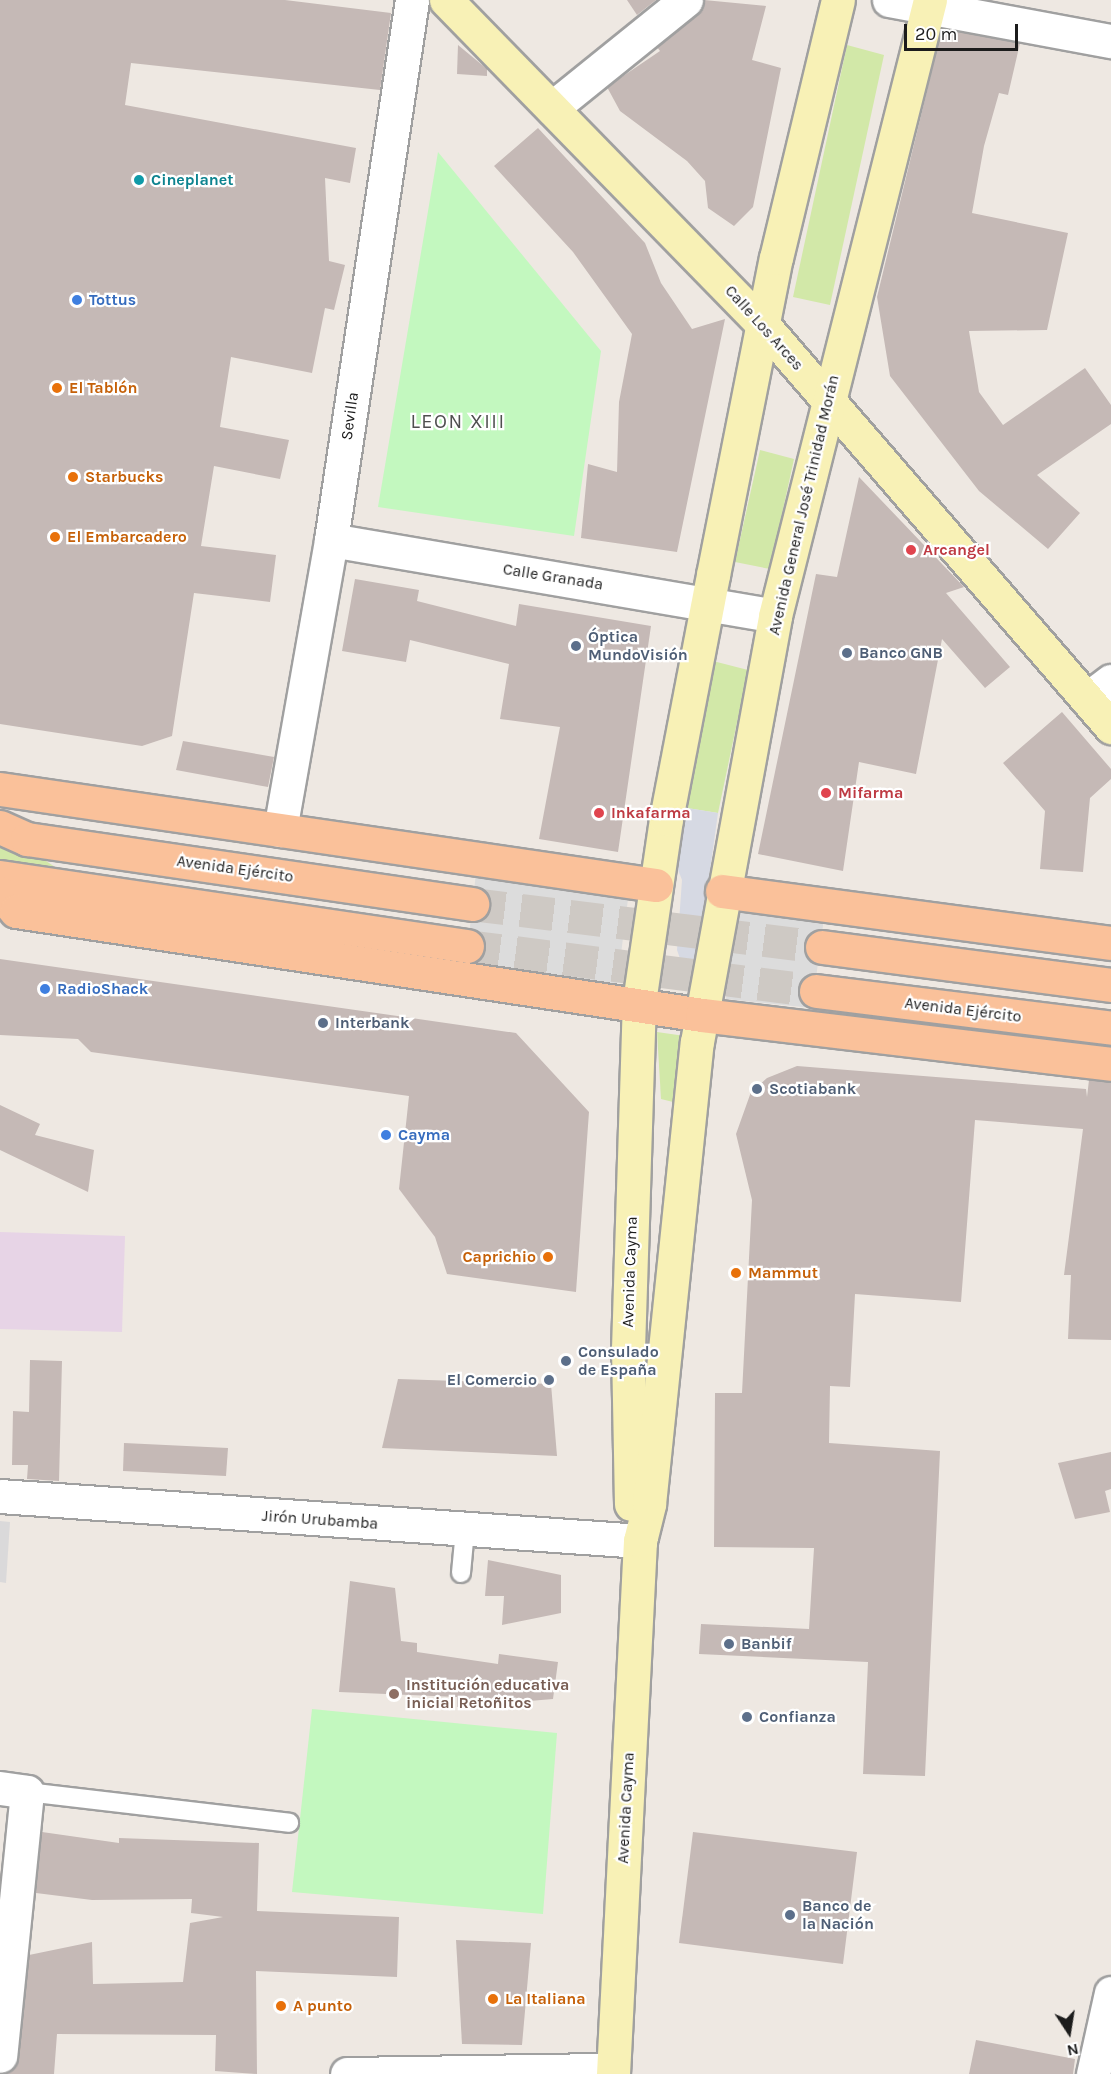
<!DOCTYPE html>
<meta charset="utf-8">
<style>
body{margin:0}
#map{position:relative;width:1111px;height:2074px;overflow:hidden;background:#eee8e2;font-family:Karla,sans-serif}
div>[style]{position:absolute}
.residential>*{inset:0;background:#dad9da}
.industrial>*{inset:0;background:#e7d4e6}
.grass>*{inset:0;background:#d2e8a8}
.park>*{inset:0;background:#c3f8bf}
.parking>*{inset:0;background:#dcdcdc}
.plaza>*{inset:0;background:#d6d9e3}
.building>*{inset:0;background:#c5b9b6}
.primary-tunnel>*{height:33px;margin-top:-16.5px;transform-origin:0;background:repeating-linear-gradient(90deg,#cec9c4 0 33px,transparent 0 49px)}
.roads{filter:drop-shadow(2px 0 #a0a0a0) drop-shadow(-2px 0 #a0a0a0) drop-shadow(0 2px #a0a0a0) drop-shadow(0 -2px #a0a0a0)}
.lane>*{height:18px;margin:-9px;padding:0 9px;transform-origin:9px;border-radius:9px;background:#fff}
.street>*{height:33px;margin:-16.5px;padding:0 16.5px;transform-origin:16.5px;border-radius:16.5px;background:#fff}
.secondary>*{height:33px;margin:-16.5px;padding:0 16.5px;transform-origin:16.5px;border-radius:16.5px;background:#f8f1b6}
.primary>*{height:33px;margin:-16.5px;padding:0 16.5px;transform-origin:16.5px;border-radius:16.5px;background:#fac19a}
.dots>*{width:16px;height:16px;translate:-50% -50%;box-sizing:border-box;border:3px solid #fff;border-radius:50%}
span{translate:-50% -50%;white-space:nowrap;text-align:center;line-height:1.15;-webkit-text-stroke:4.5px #fff;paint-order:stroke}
.culture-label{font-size:16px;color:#0d838f;font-weight:700}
.left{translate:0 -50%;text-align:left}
.shop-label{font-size:16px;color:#366cbe;font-weight:700}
.street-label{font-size:16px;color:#1c1c1c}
.food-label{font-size:16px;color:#c56008;font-weight:700}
.right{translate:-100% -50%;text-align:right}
.health-label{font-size:16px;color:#be3a42;font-weight:700}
.service-label{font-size:16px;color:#4e5e75;font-weight:700}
.education-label{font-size:16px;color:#785e54;font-weight:700}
.quarter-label{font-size:20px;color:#4f4f4f;letter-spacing:1.5px}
.north{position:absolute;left:1039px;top:2002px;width:60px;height:60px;-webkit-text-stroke:4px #fff;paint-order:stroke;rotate:168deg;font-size:16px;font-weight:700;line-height:24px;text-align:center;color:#1c1c1c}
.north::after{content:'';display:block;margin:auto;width:21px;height:27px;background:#1c1c1c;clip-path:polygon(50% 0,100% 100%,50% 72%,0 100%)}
.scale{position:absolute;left:904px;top:24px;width:114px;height:27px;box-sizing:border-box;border:3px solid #1c1c1c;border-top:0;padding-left:8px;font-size:18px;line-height:21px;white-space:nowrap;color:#1c1c1c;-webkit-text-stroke:4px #fff;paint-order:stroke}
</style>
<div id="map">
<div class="residential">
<i style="clip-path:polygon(0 1521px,10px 1522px,6px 1583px,0 1582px)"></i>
</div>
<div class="industrial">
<i style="clip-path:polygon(0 1232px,125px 1236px,122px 1332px,0 1329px)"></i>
</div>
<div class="grass">
<i style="clip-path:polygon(847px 45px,884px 55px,830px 305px,793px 297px)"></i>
<i style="clip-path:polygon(760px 450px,794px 459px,770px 569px,735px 562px)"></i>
<i style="clip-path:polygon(713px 661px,748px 670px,718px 813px,681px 807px)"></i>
<i style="clip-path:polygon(0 847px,40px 857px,58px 869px,0 865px)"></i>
<i style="clip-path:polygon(657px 1032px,685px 1036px,673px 1102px,661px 1099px)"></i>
</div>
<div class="park">
<i style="clip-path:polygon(438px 152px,601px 351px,574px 536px,378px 507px)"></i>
<i style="clip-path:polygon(312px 1709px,557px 1733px,543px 1914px,292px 1892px)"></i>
</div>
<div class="parking">
<i style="clip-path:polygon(476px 873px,628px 899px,617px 985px,466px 963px)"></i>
<i style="clip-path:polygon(738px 908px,824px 918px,812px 1008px,726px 999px)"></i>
</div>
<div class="plaza">
<i style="clip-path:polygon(681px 807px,718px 813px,699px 949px,689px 968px,683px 967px,677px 950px,682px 880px,673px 857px)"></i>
</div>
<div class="building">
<i style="clip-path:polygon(0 0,285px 0,391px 13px,380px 90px,131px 63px,125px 105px,356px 148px,350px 183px,325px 178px,329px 261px,345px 265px,334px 310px,325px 308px,312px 373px,231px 357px,220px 427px,289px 440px,280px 479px,214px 466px,201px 546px,276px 555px,270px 602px,194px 593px,172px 736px,142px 746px,0 724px)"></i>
<i style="clip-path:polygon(627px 0,656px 0,637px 15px)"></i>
<i style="clip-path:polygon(704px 0,766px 6px,752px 60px,781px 68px,753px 207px,734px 226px,708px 208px,705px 181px,687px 161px,620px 111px,607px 87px,660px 51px,657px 47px,698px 14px)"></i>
<i style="clip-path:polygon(942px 29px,1020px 43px,1008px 95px,999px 93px,984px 146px,972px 213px,1068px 233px,1047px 330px,969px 331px,979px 392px,1003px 425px,1085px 368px,1111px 405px,1111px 424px,1037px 475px,1080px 513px,1048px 549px,979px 491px,890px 376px,877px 297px)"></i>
<i style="clip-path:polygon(458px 45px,487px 69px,487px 76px,457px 74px)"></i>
<i style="clip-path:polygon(538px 128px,645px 243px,661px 283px,692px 329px,725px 319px,677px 552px,581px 538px,588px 464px,617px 472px,619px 402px,632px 334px,573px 252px,494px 166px)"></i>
<i style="clip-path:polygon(859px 477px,964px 587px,946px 593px,1010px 667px,985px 688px,942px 639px,916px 774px,859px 762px,843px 871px,758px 854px,816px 574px,837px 577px)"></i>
<i style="clip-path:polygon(355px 579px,419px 590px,417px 601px,516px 626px,519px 604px,651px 626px,618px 852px,539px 839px,560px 727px,500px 719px,509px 664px,410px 640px,406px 662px,342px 651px)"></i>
<i style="clip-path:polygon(1062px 712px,1111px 769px,1111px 779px,1090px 798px,1083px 872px,1040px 869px,1045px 811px,1003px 763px)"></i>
<i style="clip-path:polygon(183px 741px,274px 757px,268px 787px,176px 770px)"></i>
<i style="clip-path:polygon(0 959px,516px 1033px,589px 1112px,576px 1292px,447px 1274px,435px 1237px,399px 1189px,409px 1096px,91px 1052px,78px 1039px,0 1035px)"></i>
<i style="clip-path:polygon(797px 1066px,1086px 1089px,1087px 1097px,1089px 1080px,1111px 1082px,1111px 1340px,1068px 1339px,1071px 1275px,1064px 1275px,1083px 1129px,975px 1120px,961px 1302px,855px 1294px,850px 1387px,830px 1386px,829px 1443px,940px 1451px,925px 1776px,863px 1774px,868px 1662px,699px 1654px,701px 1624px,809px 1629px,814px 1548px,714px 1547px,715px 1393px,742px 1393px,752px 1200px,736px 1134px,751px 1092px,767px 1078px)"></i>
<i style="clip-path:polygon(0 1105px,40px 1124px,35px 1135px,94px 1150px,88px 1192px,0 1150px)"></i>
<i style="clip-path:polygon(30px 1360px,62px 1361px,59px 1481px,27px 1479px,28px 1465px,12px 1465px,13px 1411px,29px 1412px)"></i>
<i style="clip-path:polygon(398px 1379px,551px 1384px,557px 1456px,382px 1448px)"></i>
<i style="clip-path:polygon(124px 1443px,228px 1448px,226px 1476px,123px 1471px)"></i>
<i style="clip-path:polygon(1111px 1452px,1111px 1489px,1105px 1491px,1110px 1512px,1075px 1519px,1058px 1463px)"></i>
<i style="clip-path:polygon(488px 1560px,561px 1575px,561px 1613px,502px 1625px,504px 1596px,485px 1596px)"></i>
<i style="clip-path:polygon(350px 1581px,395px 1588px,401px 1641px,417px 1643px,417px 1652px,498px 1664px,499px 1654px,558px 1662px,553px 1699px,457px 1707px,457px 1697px,339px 1692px)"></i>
<i style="clip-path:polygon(42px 1832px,119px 1843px,119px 1838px,259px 1843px,257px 1911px,399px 1917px,397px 1977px,256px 1971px,257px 2074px,215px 2071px,216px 2035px,57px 2034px,54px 2074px,3px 2074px,19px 2058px,29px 1955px,92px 1942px,93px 1984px,183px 1982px,190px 1923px,223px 1917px,191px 1913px,192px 1899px,92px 1900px,36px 1893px)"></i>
<i style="clip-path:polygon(693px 1832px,857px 1852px,843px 1964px,679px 1943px)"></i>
<i style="clip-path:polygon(456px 1940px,531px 1943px,522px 2045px,462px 2044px)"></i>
<i style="clip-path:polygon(976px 2040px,1075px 2059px,1073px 2074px,969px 2074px)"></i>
</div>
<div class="primary-tunnel">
<i style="left:472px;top:904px;width:353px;rotate:7deg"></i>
<i style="left:467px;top:946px;width:352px;rotate:7.3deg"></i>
</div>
<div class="roads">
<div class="lane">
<i style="left:461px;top:1573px;width:43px;rotate:-84.7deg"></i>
<i style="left:27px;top:1792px;width:264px;rotate:6.7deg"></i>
</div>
<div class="street">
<i style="left:889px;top:0;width:226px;rotate:10.5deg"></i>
<i style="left:552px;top:108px;width:172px;rotate:-38.9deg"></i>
<i style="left:331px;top:540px;width:450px;rotate:9.7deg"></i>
<i style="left:1087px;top:699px;width:30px;rotate:-37deg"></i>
<i style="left:280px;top:830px;width:294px;rotate:-80deg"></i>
<i style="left:331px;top:540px;width:546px;rotate:-81.47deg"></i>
<i style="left:0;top:1496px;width:642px;rotate:4.02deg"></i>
<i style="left:0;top:1788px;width:27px;rotate:8deg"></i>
<i style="left:27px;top:1792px;width:265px;rotate:95.8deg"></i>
<i style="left:347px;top:2074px;width:266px;rotate:-0.9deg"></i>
<i style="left:1093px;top:2074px;width:83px;rotate:-77.5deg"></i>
</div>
<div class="secondary">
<i style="left:446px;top:0;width:454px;rotate:45.7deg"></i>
<i style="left:763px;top:325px;width:532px;rotate:49.12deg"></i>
<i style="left:631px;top:1504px;width:155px;rotate:-91.1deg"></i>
<i style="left:628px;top:1349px;width:347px;rotate:-88.2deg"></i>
<i style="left:639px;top:1002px;width:185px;rotate:-81.6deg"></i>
<i style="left:666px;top:819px;width:248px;rotate:-79.1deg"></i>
<i style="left:713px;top:575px;width:323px;rotate:-78.8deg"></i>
<i style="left:776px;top:258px;width:265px;rotate:-76.5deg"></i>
<i style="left:613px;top:2074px;width:534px;rotate:-87.1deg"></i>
<i style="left:640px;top:1541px;width:38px;rotate:-76deg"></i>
<i style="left:649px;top:1504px;width:464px;rotate:-84.1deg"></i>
<i style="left:697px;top:1042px;width:433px;rotate:-79.6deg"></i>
<i style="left:775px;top:616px;width:635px;rotate:-75.88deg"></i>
</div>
<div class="primary">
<i style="left:0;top:789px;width:663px;rotate:8.33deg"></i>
<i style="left:0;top:827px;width:30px;rotate:24deg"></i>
<i style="left:27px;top:839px;width:450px;rotate:8.3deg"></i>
<i style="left:0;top:877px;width:472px;rotate:8.4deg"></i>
<i style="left:722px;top:891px;width:392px;rotate:7.6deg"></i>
<i style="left:0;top:893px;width:24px;rotate:48deg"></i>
<i style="left:16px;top:911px;width:694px;rotate:8.62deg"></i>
<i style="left:702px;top:1015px;width:412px;rotate:6.8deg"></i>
<i style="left:822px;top:947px;width:291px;rotate:7.5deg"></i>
<i style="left:816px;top:991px;width:297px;rotate:7.1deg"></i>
</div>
</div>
<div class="dots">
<i style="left:139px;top:180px;background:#0f9aa8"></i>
<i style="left:77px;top:300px;background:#3f7fe0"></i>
<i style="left:57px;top:388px;background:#e8710a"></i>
<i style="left:73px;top:477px;background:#e8710a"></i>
<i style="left:55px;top:537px;background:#e8710a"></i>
<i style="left:911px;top:550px;background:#e0444e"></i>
<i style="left:576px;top:646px;background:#5c6f8a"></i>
<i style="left:847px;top:653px;background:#5c6f8a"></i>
<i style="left:826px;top:793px;background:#e0444e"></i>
<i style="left:599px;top:813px;background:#e0444e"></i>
<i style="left:45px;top:989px;background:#3f7fe0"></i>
<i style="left:323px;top:1023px;background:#5c6f8a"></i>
<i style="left:757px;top:1089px;background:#5c6f8a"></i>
<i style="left:386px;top:1135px;background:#3f7fe0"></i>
<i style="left:548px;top:1257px;background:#e8710a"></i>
<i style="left:736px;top:1273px;background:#e8710a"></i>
<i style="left:566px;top:1361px;background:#5c6f8a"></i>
<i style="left:549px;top:1380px;background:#5c6f8a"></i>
<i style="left:729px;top:1644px;background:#5c6f8a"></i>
<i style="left:394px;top:1694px;background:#8d6e63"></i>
<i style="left:747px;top:1717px;background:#5c6f8a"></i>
<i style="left:790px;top:1915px;background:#5c6f8a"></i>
<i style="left:493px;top:1999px;background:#e8710a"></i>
<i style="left:281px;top:2006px;background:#e8710a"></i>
</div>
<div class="culture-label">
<span class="left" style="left:151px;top:180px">Cineplanet</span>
</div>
<div class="shop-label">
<span class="left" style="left:89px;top:300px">Tottus</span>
<span class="left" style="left:57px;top:989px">RadioShack</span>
<span class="left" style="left:398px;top:1135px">Cayma</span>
</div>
<div class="street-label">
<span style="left:764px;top:328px;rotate:48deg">Calle Los Arces</span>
<span style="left:350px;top:416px;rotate:-82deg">Sevilla</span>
<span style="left:804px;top:505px;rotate:-77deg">Avenida General José Trinidad Morán</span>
<span style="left:553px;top:577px;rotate:9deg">Calle Granada</span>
<span style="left:235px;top:869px;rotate:8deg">Avenida Ejército</span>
<span style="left:963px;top:1010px;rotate:7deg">Avenida Ejército</span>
<span style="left:630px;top:1272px;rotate:-88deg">Avenida Cayma</span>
<span style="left:320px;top:1520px;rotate:4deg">Jirón Urubamba</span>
<span style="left:626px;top:1808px;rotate:-87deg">Avenida Cayma</span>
</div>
<div class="food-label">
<span class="left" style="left:69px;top:388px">El Tablón</span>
<span class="left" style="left:85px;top:477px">Starbucks</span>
<span class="left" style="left:67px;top:537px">El Embarcadero</span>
<span class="right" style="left:536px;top:1257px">Caprichio</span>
<span class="left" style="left:748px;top:1273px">Mammut</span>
<span class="left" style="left:505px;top:1999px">La Italiana</span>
<span class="left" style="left:293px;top:2006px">A punto</span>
</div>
<div class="health-label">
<span class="left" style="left:923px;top:550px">Arcangel</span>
<span class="left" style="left:838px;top:793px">Mifarma</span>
<span class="left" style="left:611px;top:813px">Inkafarma</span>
</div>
<div class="service-label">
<span class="left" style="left:588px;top:646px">Óptica<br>MundoVisión</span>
<span class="left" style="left:859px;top:653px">Banco GNB</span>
<span class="left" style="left:335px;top:1023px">Interbank</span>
<span class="left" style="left:769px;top:1089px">Scotiabank</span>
<span class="left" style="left:578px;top:1361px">Consulado<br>de España</span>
<span class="right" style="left:537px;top:1380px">El Comercio</span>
<span class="left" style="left:741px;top:1644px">Banbif</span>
<span class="left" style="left:759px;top:1717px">Confianza</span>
<span class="left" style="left:802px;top:1915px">Banco de<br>la Nación</span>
</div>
<div class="education-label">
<span class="left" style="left:406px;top:1694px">Institución educativa<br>inicial Retoñitos</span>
</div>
<div class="quarter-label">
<span style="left:458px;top:421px">LEON XIII</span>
</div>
<div class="north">N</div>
<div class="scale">20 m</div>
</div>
